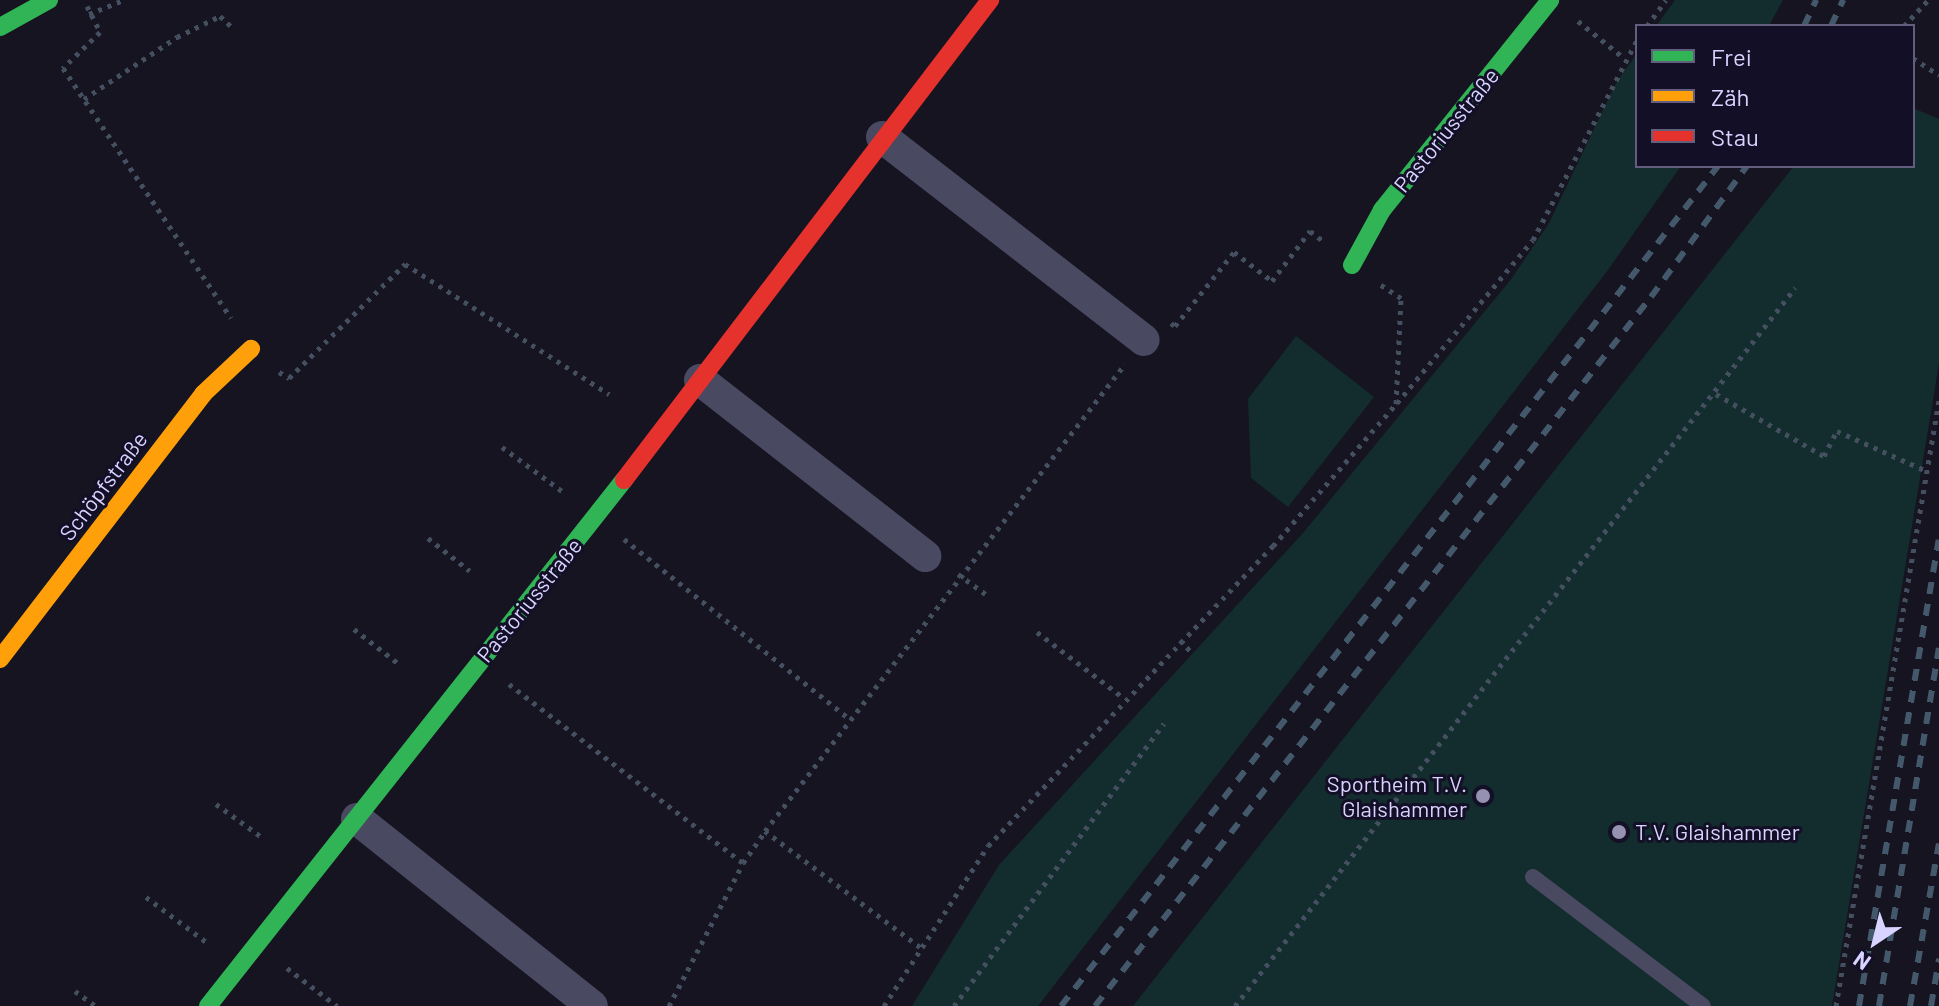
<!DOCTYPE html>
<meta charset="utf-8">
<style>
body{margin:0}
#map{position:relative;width:1939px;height:1006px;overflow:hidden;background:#161421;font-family:Barlow,sans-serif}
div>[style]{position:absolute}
.green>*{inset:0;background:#132c2d}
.path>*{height:5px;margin-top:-2.5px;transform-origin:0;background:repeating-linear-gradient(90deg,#44505f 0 4px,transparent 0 10px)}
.lane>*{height:16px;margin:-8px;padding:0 8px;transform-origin:8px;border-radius:8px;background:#4a4962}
.street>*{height:32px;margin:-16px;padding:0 16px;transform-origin:16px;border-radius:16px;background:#4a4962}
.fast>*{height:18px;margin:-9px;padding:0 9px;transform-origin:9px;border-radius:9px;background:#30b455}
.slow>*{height:18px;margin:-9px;padding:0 9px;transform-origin:9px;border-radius:9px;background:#ff9f0a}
.jam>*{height:18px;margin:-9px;padding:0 9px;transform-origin:9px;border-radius:9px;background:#e5322d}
.rail>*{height:6px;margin-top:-3px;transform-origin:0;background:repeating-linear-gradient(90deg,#43596b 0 12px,transparent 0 22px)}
.dots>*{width:22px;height:22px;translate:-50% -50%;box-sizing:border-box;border:4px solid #130f26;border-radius:50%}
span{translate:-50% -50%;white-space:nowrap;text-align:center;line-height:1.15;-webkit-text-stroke:6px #130f26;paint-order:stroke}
.street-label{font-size:22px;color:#d9d4ff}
.poi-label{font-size:22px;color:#d9d4ff}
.right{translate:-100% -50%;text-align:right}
.left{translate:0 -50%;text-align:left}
.legend{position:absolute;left:1635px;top:24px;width:280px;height:144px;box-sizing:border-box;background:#130f26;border:2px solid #625e7d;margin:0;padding:10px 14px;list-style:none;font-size:24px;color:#d9d4ff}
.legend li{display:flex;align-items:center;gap:16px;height:40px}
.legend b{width:40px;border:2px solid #625e7d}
.north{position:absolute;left:1835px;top:902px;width:80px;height:80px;-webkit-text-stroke:6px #130f26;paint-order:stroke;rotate:215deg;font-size:22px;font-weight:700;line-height:32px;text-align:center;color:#d9d4ff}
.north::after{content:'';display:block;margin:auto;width:28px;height:36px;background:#d9d4ff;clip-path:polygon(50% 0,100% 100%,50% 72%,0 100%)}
</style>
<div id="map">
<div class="green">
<i style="clip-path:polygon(1675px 0,1783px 0,1769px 26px,1656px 26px)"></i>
<i style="clip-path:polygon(1637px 53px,1637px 166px,1681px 166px,1608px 270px,1038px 1006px,912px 1006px,999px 865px,1303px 533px,1512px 278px,1549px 223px,1616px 83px)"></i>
<i style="clip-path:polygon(1913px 108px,1939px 119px,1939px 364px,1832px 1006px,1133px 1006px,1794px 166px,1913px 166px)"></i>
<i style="clip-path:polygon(1296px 336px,1374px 397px,1288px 507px,1251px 478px,1248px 399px)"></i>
</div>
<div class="path">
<i style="left:87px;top:6px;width:29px;rotate:63deg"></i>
<i style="left:100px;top:32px;width:52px;rotate:135.8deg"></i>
<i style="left:63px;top:68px;width:301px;rotate:56.1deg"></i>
<i style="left:89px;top:14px;width:38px;rotate:-22deg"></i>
<i style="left:1578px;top:21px;width:59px;rotate:38.8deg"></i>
<i style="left:1647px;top:26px;width:32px;rotate:-54deg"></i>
<i style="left:1904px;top:26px;width:35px;rotate:-47deg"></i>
<i style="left:1913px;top:58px;width:31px;rotate:33deg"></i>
<i style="left:84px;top:99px;width:112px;rotate:-33.7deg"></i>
<i style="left:177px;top:37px;width:48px;rotate:-26deg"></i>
<i style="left:220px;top:16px;width:18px;rotate:43deg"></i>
<i style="left:1171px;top:323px;width:5px;rotate:37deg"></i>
<i style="left:1175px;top:326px;width:95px;rotate:-51.4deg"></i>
<i style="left:1234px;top:252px;width:48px;rotate:37.3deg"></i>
<i style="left:1272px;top:281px;width:63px;rotate:-52.8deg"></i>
<i style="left:1310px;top:231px;width:15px;rotate:37deg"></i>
<i style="left:279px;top:372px;width:12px;rotate:31deg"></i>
<i style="left:289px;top:378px;width:163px;rotate:-44.5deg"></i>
<i style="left:405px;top:264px;width:242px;rotate:32.5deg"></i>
<i style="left:1716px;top:394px;width:125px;rotate:29.9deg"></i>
<i style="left:1824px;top:456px;width:28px;rotate:-63deg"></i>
<i style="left:1837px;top:431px;width:98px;rotate:24deg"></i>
<i style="left:1397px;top:403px;width:212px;rotate:-50.2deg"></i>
<i style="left:1533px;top:240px;width:225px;rotate:-62.5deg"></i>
<i style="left:502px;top:447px;width:79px;rotate:36.3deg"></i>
<i style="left:428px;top:538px;width:53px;rotate:38.2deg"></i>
<i style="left:624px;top:539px;width:287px;rotate:38.6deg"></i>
<i style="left:958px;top:574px;width:34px;rotate:36deg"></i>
<i style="left:354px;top:629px;width:57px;rotate:37.9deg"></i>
<i style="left:1037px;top:632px;width:109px;rotate:37.2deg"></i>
<i style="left:1180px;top:640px;width:19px;rotate:47deg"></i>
<i style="left:509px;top:684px;width:295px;rotate:37.4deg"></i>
<i style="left:216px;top:804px;width:58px;rotate:35.9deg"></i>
<i style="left:146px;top:897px;width:79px;rotate:36.7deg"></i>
<i style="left:920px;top:947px;width:194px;rotate:-143.2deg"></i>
<i style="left:765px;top:831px;width:590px;rotate:-52.37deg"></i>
<i style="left:287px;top:968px;width:63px;rotate:37.2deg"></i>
<i style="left:75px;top:991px;width:26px;rotate:36deg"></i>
<i style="left:669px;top:1006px;width:161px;rotate:-62.6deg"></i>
<i style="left:743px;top:863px;width:39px;rotate:-55deg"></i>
<i style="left:884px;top:1006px;width:191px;rotate:-57deg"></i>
<i style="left:988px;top:846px;width:414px;rotate:-46.5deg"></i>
<i style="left:1273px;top:546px;width:188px;rotate:-49.1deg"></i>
<i style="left:1396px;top:404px;width:106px;rotate:-87.3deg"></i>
<i style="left:1401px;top:298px;width:24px;rotate:-147deg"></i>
<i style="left:954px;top:1006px;width:352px;rotate:-53.4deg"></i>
<i style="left:1235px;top:1006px;width:911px;rotate:-52.05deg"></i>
<i style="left:1836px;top:1006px;width:615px;rotate:-80.35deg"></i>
</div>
<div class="lane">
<i style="left:1533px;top:877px;width:213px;rotate:37.2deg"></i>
</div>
<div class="street">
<i style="left:882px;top:137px;width:331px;rotate:37.8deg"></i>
<i style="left:700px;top:380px;width:286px;rotate:38deg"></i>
<i style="left:357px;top:819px;width:300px;rotate:38.5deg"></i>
</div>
<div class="fast">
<i style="left:0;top:27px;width:56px;rotate:-28.9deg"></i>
<i style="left:1352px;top:265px;width:63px;rotate:-61.4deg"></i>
<i style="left:1382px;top:210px;width:269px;rotate:-51.3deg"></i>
<i style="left:208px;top:1006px;width:671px;rotate:-51.66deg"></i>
</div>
<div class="slow">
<i style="left:0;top:659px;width:334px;rotate:-52.5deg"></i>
<i style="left:203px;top:394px;width:66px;rotate:-43.2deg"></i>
</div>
<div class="jam">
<i style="left:624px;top:480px;width:604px;rotate:-52.67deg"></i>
</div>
<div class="rail">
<i style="left:1804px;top:26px;width:29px;rotate:-65deg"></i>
<i style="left:1831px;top:26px;width:29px;rotate:-65deg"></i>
<i style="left:1061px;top:1006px;width:1066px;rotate:-51.97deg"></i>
<i style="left:1095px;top:1006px;width:901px;rotate:-51.9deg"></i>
<i style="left:1651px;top:297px;width:162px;rotate:-53.8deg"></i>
<i style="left:1859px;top:1006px;width:473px;rotate:-80.3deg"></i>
<i style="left:1879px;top:1006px;width:363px;rotate:-80.5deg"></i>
<i style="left:1910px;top:1006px;width:165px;rotate:-79.9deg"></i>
<i style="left:1931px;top:1006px;width:48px;rotate:-80.3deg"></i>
</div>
<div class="dots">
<i style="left:1483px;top:796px;background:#9591b1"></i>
<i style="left:1619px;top:832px;background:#9591b1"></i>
</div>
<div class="street-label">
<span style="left:1446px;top:130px;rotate:-51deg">Pastoriusstraße</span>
<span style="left:103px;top:486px;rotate:-53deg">Schöpfstraße</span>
<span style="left:529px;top:600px;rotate:-51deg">Pastoriusstraße</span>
</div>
<div class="poi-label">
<span class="right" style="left:1467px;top:796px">Sportheim T.V.<br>Glaishammer</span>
<span class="left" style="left:1635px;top:832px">T.V. Glaishammer</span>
</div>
<ul class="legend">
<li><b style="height:10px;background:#30b455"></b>Frei</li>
<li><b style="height:10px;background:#ff9f0a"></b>Zäh</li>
<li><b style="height:10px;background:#e5322d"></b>Stau</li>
</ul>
<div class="north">N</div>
</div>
